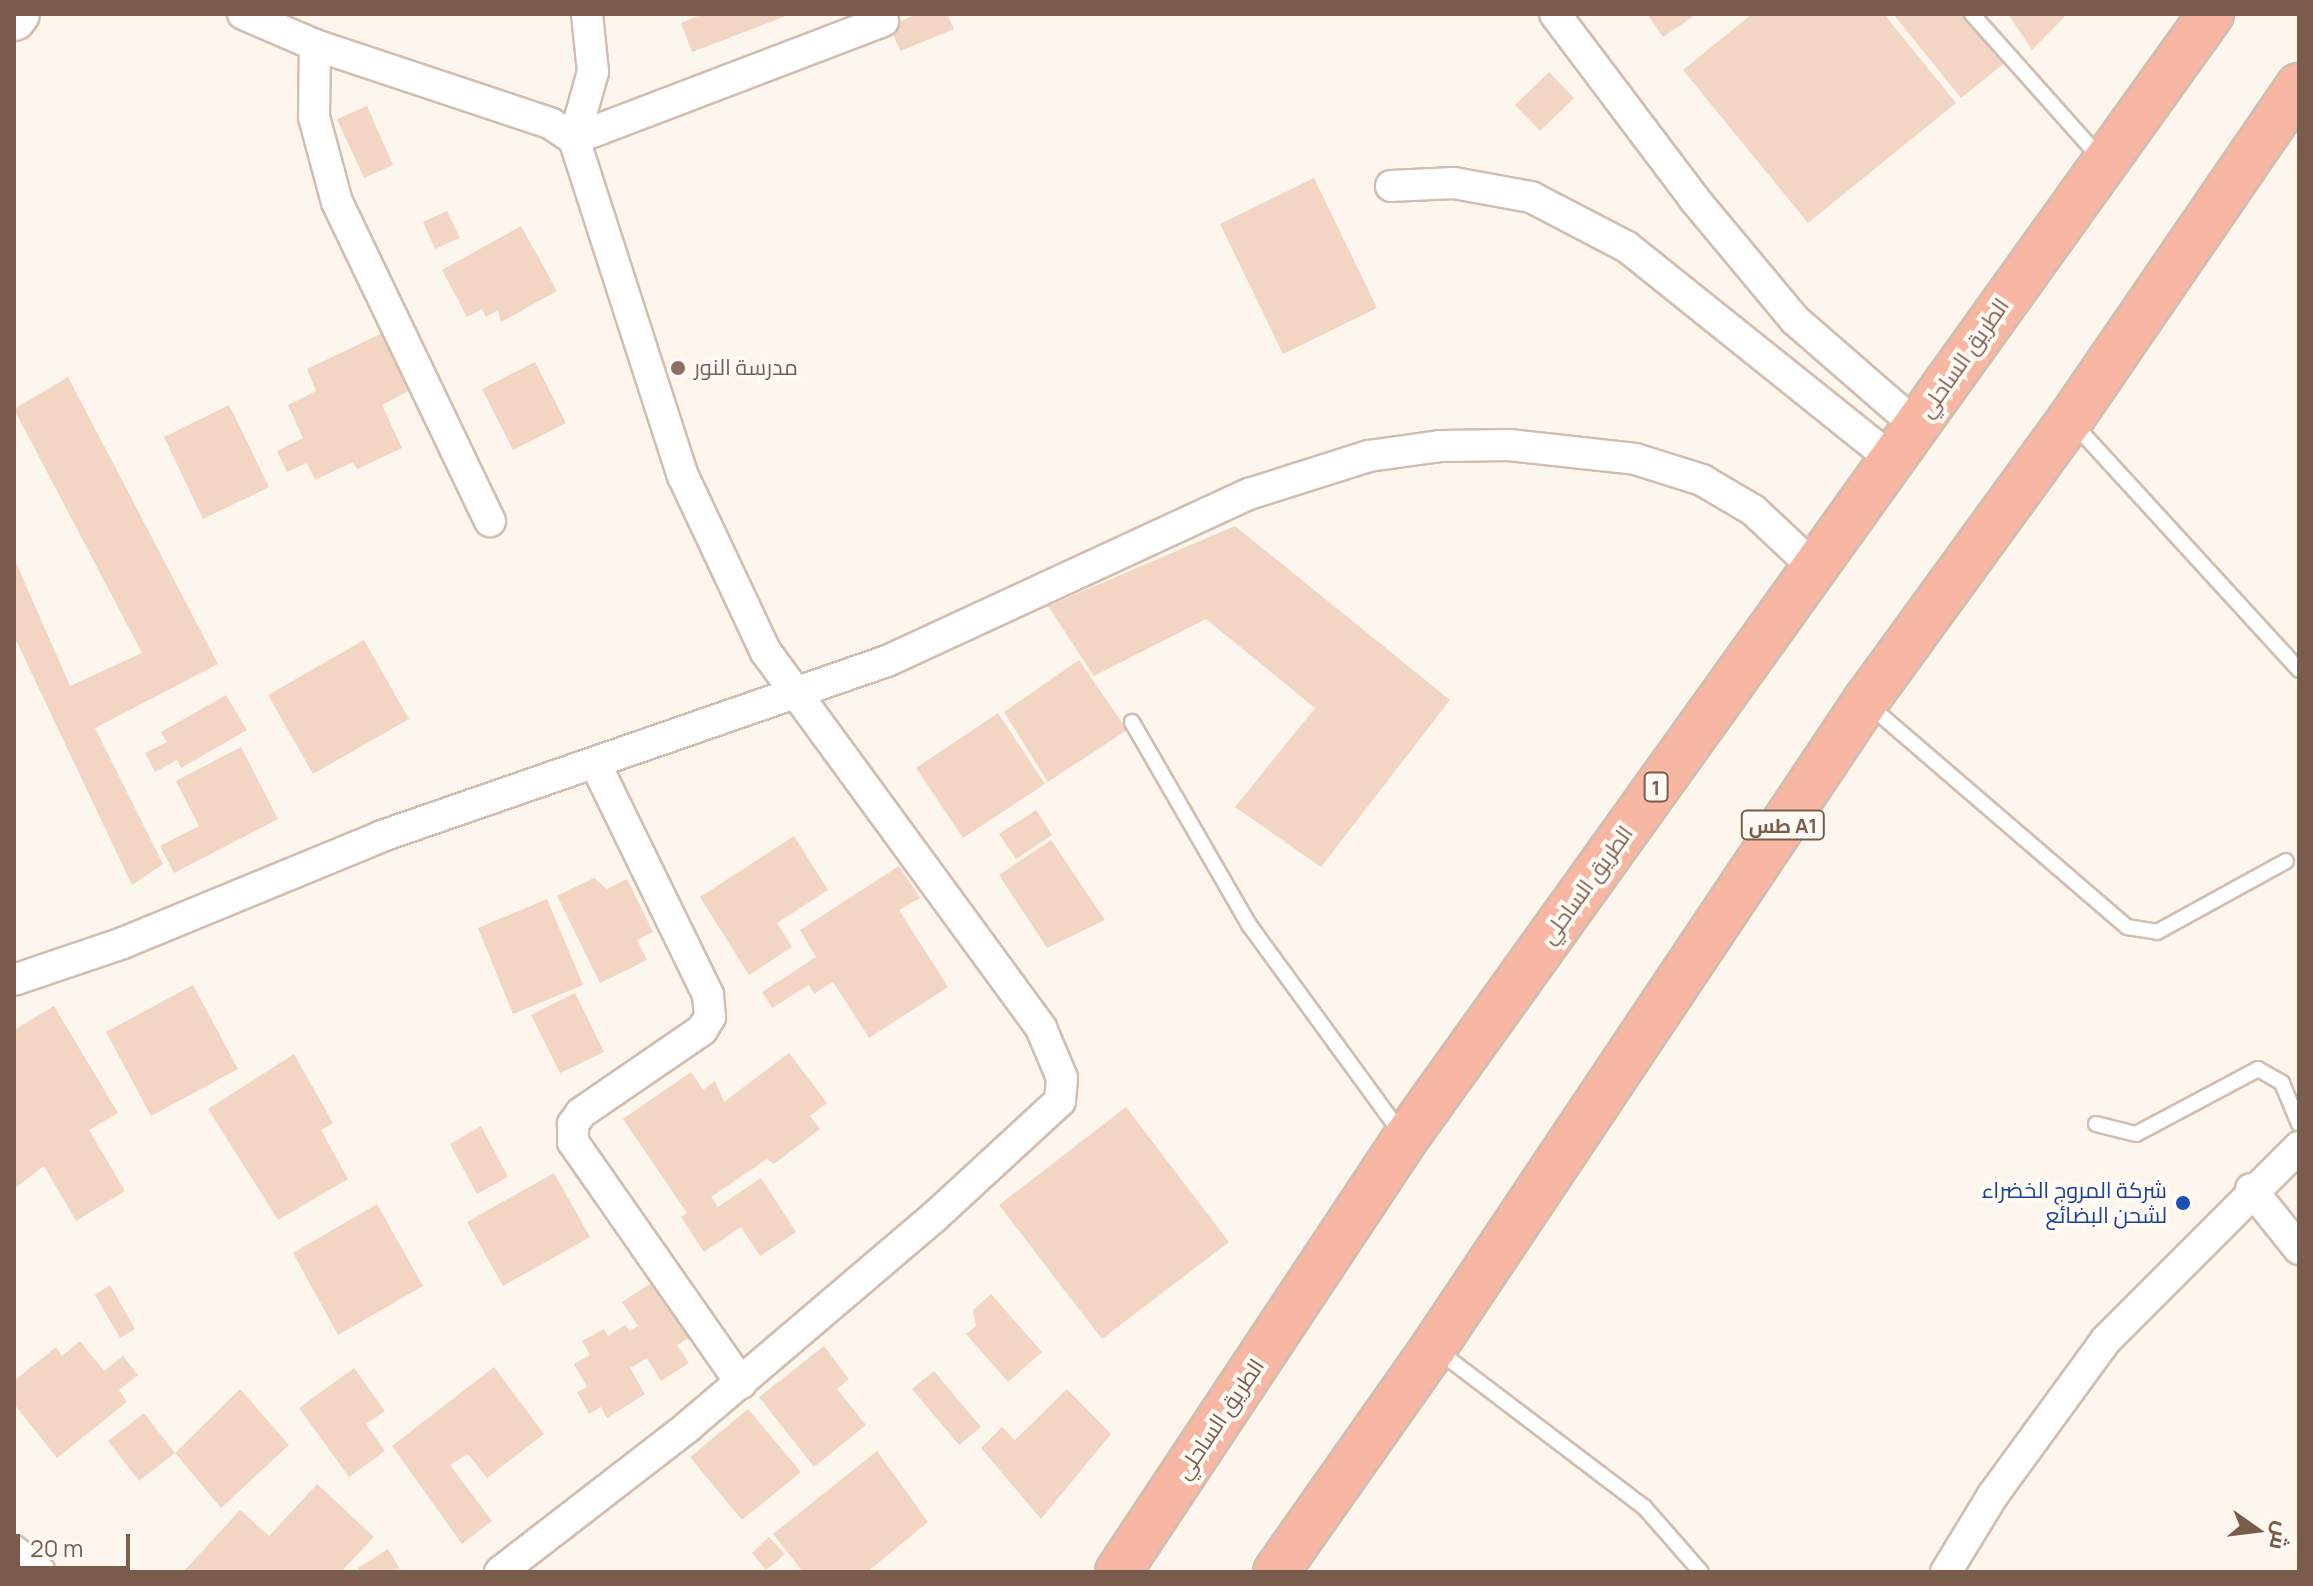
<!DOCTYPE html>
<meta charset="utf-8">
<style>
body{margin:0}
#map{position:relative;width:2313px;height:1586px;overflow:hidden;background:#fdf6ec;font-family:Manrope,Cairo,sans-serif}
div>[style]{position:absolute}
.building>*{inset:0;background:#f3d5c3}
.roads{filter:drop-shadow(2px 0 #d1beb0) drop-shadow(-2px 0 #d1beb0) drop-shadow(0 2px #d1beb0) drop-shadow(0 -2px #d1beb0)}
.lane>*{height:14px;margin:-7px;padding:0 7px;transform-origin:7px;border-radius:7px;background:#fff}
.street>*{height:30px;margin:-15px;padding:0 15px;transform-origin:15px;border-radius:15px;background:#fff}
.secondary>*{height:42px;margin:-21px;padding:0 21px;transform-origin:21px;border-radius:21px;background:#fff}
.highway>*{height:44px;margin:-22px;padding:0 22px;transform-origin:22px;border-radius:22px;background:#f7b7a3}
.dots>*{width:22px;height:22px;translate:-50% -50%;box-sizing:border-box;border:4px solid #fffaf3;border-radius:50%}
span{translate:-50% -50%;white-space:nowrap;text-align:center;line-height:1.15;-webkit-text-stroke:8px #fffaf3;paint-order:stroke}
.shield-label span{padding:2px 6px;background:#fffaf3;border:2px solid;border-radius:6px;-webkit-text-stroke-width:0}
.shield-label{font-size:20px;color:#7a5c4d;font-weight:700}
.street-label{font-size:22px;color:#7a5c4d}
.education-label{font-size:22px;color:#785e54}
.left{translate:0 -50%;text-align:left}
.transit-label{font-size:22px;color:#164399}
.right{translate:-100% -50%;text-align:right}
.frame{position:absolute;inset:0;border:16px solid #7a5c4d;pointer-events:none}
.north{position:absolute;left:2217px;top:1490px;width:80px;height:80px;-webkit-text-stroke:6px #fffaf3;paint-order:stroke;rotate:104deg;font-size:22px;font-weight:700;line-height:32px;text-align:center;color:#7a5c4d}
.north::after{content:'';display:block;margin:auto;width:28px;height:36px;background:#7a5c4d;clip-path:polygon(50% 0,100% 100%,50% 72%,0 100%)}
.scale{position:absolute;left:16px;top:1534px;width:114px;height:36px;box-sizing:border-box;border:4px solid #7a5c4d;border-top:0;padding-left:10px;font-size:24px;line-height:28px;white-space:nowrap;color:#7a5c4d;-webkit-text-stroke:6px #fffaf3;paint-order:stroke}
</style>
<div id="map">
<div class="building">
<i style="clip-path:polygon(703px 14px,785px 14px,786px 16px,692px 52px,681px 23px)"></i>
<i style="clip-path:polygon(917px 14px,947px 14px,954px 29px,900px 51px,890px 26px)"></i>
<i style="clip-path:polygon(1647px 14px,1697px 14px,1663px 37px)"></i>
<i style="clip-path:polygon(1752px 14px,1884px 14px,1956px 103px,1808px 223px,1683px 70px)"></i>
<i style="clip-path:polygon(1893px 14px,1968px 14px,2007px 61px,1961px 98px)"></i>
<i style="clip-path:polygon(2008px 14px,2067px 14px,2032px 50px)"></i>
<i style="clip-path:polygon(1549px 72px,1574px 98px,1540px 131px,1515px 105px)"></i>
<i style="clip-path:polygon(367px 106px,393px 165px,364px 178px,337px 119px)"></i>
<i style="clip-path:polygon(1314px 178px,1377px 308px,1283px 354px,1220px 224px)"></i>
<i style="clip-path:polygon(447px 211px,460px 238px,435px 249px,423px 222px)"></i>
<i style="clip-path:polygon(521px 226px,557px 291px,501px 322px,498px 310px,486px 317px,482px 309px,467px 317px,442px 270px)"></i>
<i style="clip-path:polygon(395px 327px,423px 383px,382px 405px,402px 448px,357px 469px,353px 462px,315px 480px,307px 463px,287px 472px,277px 451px,303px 438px,288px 405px,316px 391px,307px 369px)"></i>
<i style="clip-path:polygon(535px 362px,566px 423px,513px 450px,482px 389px)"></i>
<i style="clip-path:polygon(68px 377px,218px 664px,95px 728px,163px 864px,132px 885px,14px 636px,14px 558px,70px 686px,142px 653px,14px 409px)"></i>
<i style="clip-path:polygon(229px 405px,269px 487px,203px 519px,164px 437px)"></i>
<i style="clip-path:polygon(1235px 526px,1450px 700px,1321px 867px,1235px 807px,1315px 708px,1206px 619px,1094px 676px,1048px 606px)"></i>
<i style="clip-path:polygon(364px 640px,409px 719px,313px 774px,268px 695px)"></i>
<i style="clip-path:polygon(1079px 660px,1127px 730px,1048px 782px,1004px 712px)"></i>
<i style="clip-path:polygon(226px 695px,247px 730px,181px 768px,177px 760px,155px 772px,145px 753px,167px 742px,161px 732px)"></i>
<i style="clip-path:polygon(998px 713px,1045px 784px,963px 838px,916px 768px)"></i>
<i style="clip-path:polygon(241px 747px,278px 819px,174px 873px,160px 846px,199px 826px,176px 781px)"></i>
<i style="clip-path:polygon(1036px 810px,1052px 835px,1016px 859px,999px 834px)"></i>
<i style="clip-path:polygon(794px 836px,828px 890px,777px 923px,792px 947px,749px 975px,700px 897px)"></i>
<i style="clip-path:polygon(1051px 840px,1105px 920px,1047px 948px,999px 875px)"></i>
<i style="clip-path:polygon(899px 866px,920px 898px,899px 910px,948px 987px,869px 1038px,833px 982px,814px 994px,809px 985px,772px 1008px,762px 992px,816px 957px,800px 930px)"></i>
<i style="clip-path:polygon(594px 878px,607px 889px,627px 879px,653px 932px,637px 940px,647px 960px,600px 983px,557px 896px)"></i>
<i style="clip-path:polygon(547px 899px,583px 985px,513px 1014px,478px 928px)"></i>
<i style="clip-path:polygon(193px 985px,238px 1069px,151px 1116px,106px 1032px)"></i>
<i style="clip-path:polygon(575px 993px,604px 1052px,560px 1073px,531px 1015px)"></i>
<i style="clip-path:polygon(54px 1006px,118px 1113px,89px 1130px,125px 1191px,76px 1221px,44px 1166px,14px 1189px,14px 1030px)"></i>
<i style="clip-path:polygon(789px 1053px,827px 1103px,810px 1116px,820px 1129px,774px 1164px,767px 1159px,711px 1197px,718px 1207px,761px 1178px,796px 1232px,760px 1256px,741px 1227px,704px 1252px,681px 1217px,687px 1213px,623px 1119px,691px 1072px,703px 1090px,715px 1081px,724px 1102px)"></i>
<i style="clip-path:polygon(294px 1054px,333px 1123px,321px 1130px,348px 1179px,278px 1220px,208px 1109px)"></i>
<i style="clip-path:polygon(1126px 1107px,1229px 1242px,1102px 1339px,999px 1205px)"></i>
<i style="clip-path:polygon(481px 1126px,508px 1177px,477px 1194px,450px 1144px)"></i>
<i style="clip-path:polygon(554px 1173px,590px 1237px,503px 1286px,467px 1222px)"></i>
<i style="clip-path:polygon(377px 1204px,423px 1286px,338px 1335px,293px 1253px)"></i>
<i style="clip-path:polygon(662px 1276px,698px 1332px,677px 1345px,689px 1363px,661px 1381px,647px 1358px,630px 1368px,645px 1394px,607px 1418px,601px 1407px,589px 1414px,577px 1392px,587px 1387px,574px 1364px,590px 1355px,582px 1341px,604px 1329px,608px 1336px,625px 1325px,630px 1331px,638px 1326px,622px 1302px)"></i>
<i style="clip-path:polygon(110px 1285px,135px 1329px,120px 1338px,95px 1295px)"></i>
<i style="clip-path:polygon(991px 1294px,1042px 1352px,1008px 1382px,966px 1334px,976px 1326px,973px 1310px)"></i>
<i style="clip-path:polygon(80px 1341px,104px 1371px,123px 1356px,138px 1375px,119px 1390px,127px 1402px,57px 1458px,14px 1404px,14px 1381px,56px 1347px,62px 1356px)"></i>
<i style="clip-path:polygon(824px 1346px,849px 1379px,837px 1389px,866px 1425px,814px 1467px,759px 1397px)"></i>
<i style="clip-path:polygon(494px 1367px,544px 1434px,487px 1478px,468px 1454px,450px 1465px,492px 1521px,462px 1544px,392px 1446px)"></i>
<i style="clip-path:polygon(354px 1368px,385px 1411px,366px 1424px,385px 1451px,349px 1477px,299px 1408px)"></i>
<i style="clip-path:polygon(934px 1371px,981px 1427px,959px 1445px,912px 1389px)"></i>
<i style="clip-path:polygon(240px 1389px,289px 1445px,221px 1508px,175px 1453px)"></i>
<i style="clip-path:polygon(1067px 1389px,1111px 1434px,1041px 1519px,981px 1448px,1002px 1427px,1015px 1440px)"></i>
<i style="clip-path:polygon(748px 1409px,801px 1472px,742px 1520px,690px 1457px)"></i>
<i style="clip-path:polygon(144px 1413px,175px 1453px,139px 1481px,108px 1441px)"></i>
<i style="clip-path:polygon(877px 1451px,928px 1522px,867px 1572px,803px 1572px,773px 1534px)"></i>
<i style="clip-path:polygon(317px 1484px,374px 1537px,341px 1572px,183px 1572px,240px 1510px,269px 1536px)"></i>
<i style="clip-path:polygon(769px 1537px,785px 1554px,766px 1570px,752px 1553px)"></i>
<i style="clip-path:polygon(388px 1549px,400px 1569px,360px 1572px,358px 1568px)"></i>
</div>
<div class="roads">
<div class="lane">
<i style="left:1972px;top:14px;width:195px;rotate:48.3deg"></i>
<i style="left:2073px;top:423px;width:335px;rotate:47.5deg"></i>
<i style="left:1869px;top:705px;width:340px;rotate:40.7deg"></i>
<i style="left:2127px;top:927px;width:30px;rotate:9deg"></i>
<i style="left:2157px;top:932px;width:147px;rotate:-28.8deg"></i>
<i style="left:1132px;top:722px;width:236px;rotate:60deg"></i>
<i style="left:1250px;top:926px;width:256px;rotate:53.9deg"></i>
<i style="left:2096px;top:1124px;width:41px;rotate:14deg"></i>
<i style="left:2136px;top:1134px;width:138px;rotate:-28deg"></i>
<i style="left:2258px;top:1069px;width:28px;rotate:30deg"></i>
<i style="left:2282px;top:1083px;width:44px;rotate:67.5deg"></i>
<i style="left:1437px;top:1350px;width:260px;rotate:37.2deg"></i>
<i style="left:1644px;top:1507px;width:86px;rotate:48.8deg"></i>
</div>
<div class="street">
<i style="left:243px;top:14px;width:78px;rotate:23.3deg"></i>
<i style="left:315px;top:45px;width:248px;rotate:18.4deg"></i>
<i style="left:550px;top:123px;width:29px;rotate:34deg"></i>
<i style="left:574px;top:139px;width:354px;rotate:72.1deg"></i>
<i style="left:683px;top:476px;width:195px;rotate:64.8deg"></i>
<i style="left:766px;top:652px;width:466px;rotate:53.8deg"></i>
<i style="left:1041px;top:1028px;width:54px;rotate:67.2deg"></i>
<i style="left:1062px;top:1078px;width:23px;rotate:95deg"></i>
<i style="left:1060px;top:1101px;width:173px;rotate:137.3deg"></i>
<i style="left:933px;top:1218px;width:321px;rotate:139.6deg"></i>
<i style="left:689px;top:1426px;width:239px;rotate:142.3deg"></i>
<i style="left:1555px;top:14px;width:233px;rotate:53deg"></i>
<i style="left:1695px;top:200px;width:156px;rotate:50.2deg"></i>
<i style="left:1795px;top:320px;width:160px;rotate:41deg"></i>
<i style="left:315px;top:45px;width:72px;rotate:90.8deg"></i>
<i style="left:314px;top:117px;width:88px;rotate:74.9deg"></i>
<i style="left:337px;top:202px;width:354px;rotate:64.4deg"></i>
<i style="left:574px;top:139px;width:331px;rotate:-20.9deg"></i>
<i style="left:574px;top:139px;width:70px;rotate:-74.2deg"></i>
<i style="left:593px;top:72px;width:58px;rotate:-95.9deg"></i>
<i style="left:1391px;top:186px;width:63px;rotate:-2.7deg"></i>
<i style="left:1454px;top:183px;width:78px;rotate:10.3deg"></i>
<i style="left:1531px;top:197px;width:108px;rotate:27.5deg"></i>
<i style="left:1627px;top:247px;width:336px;rotate:38.7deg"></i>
<i style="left:595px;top:763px;width:258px;rotate:64deg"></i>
<i style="left:708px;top:995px;width:22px;rotate:85deg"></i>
<i style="left:710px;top:1017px;width:15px;rotate:122deg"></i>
<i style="left:702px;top:1030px;width:147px;rotate:145.6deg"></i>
<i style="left:581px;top:1113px;width:14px;rotate:126deg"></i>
<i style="left:573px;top:1124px;width:18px;rotate:90deg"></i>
<i style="left:573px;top:1142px;width:294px;rotate:55.1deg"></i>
<i style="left:14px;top:980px;width:115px;rotate:-18.7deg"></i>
<i style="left:123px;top:943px;width:280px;rotate:-22.4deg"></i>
<i style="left:382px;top:836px;width:534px;rotate:-19.11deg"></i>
<i style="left:887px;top:661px;width:399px;rotate:-24.8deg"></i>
<i style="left:1249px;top:494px;width:126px;rotate:-17.6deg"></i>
<i style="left:1369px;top:456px;width:73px;rotate:-7.9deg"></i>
<i style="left:1441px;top:446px;width:68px;rotate:-0.8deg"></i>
<i style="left:1509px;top:445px;width:127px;rotate:6.3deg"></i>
<i style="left:1635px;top:459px;width:70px;rotate:17.4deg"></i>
<i style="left:1702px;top:480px;width:59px;rotate:30.5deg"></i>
<i style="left:1753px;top:510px;width:83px;rotate:43.1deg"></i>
<i style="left:2251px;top:1189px;width:77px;rotate:51.3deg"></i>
<i style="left:14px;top:1551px;width:33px;rotate:39deg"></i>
<i style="left:1946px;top:1572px;width:90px;rotate:-58.6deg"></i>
<i style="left:1993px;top:1495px;width:192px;rotate:-53.9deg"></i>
<i style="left:2106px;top:1340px;width:273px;rotate:-45deg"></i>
</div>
<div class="secondary">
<i style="left:14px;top:19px;width:6px;rotate:-51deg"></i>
</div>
<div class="highway">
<i style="left:1118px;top:1572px;width:519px;rotate:-56.46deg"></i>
<i style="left:1405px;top:1139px;width:1384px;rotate:-54.38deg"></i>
<i style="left:1276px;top:1572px;width:275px;rotate:-54.9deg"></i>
<i style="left:1434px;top:1347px;width:776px;rotate:-56.25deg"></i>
<i style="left:1865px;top:702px;width:349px;rotate:-54deg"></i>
<i style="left:2070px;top:420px;width:405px;rotate:-55.6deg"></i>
</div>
</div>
<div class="dots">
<i style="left:678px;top:368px;background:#8d6e63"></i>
<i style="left:2183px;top:1203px;background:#1a4fb4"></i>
</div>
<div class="shield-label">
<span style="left:1656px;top:787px">1</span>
<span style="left:1783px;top:825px">طس A1</span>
</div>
<div class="street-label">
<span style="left:1964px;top:358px;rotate:-55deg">الطريق الساحلي</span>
<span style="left:1587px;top:885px;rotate:-54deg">الطريق الساحلي</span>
<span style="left:1220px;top:1419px;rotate:-56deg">الطريق الساحلي</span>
</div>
<div class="education-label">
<span class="left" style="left:694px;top:368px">مدرسة النور</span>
</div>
<div class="transit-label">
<span class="right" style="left:2167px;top:1203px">شركة المروج الخضراء<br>لشحن البضائع</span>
</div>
<div class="frame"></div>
<div class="north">ش</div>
<div class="scale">20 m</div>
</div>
